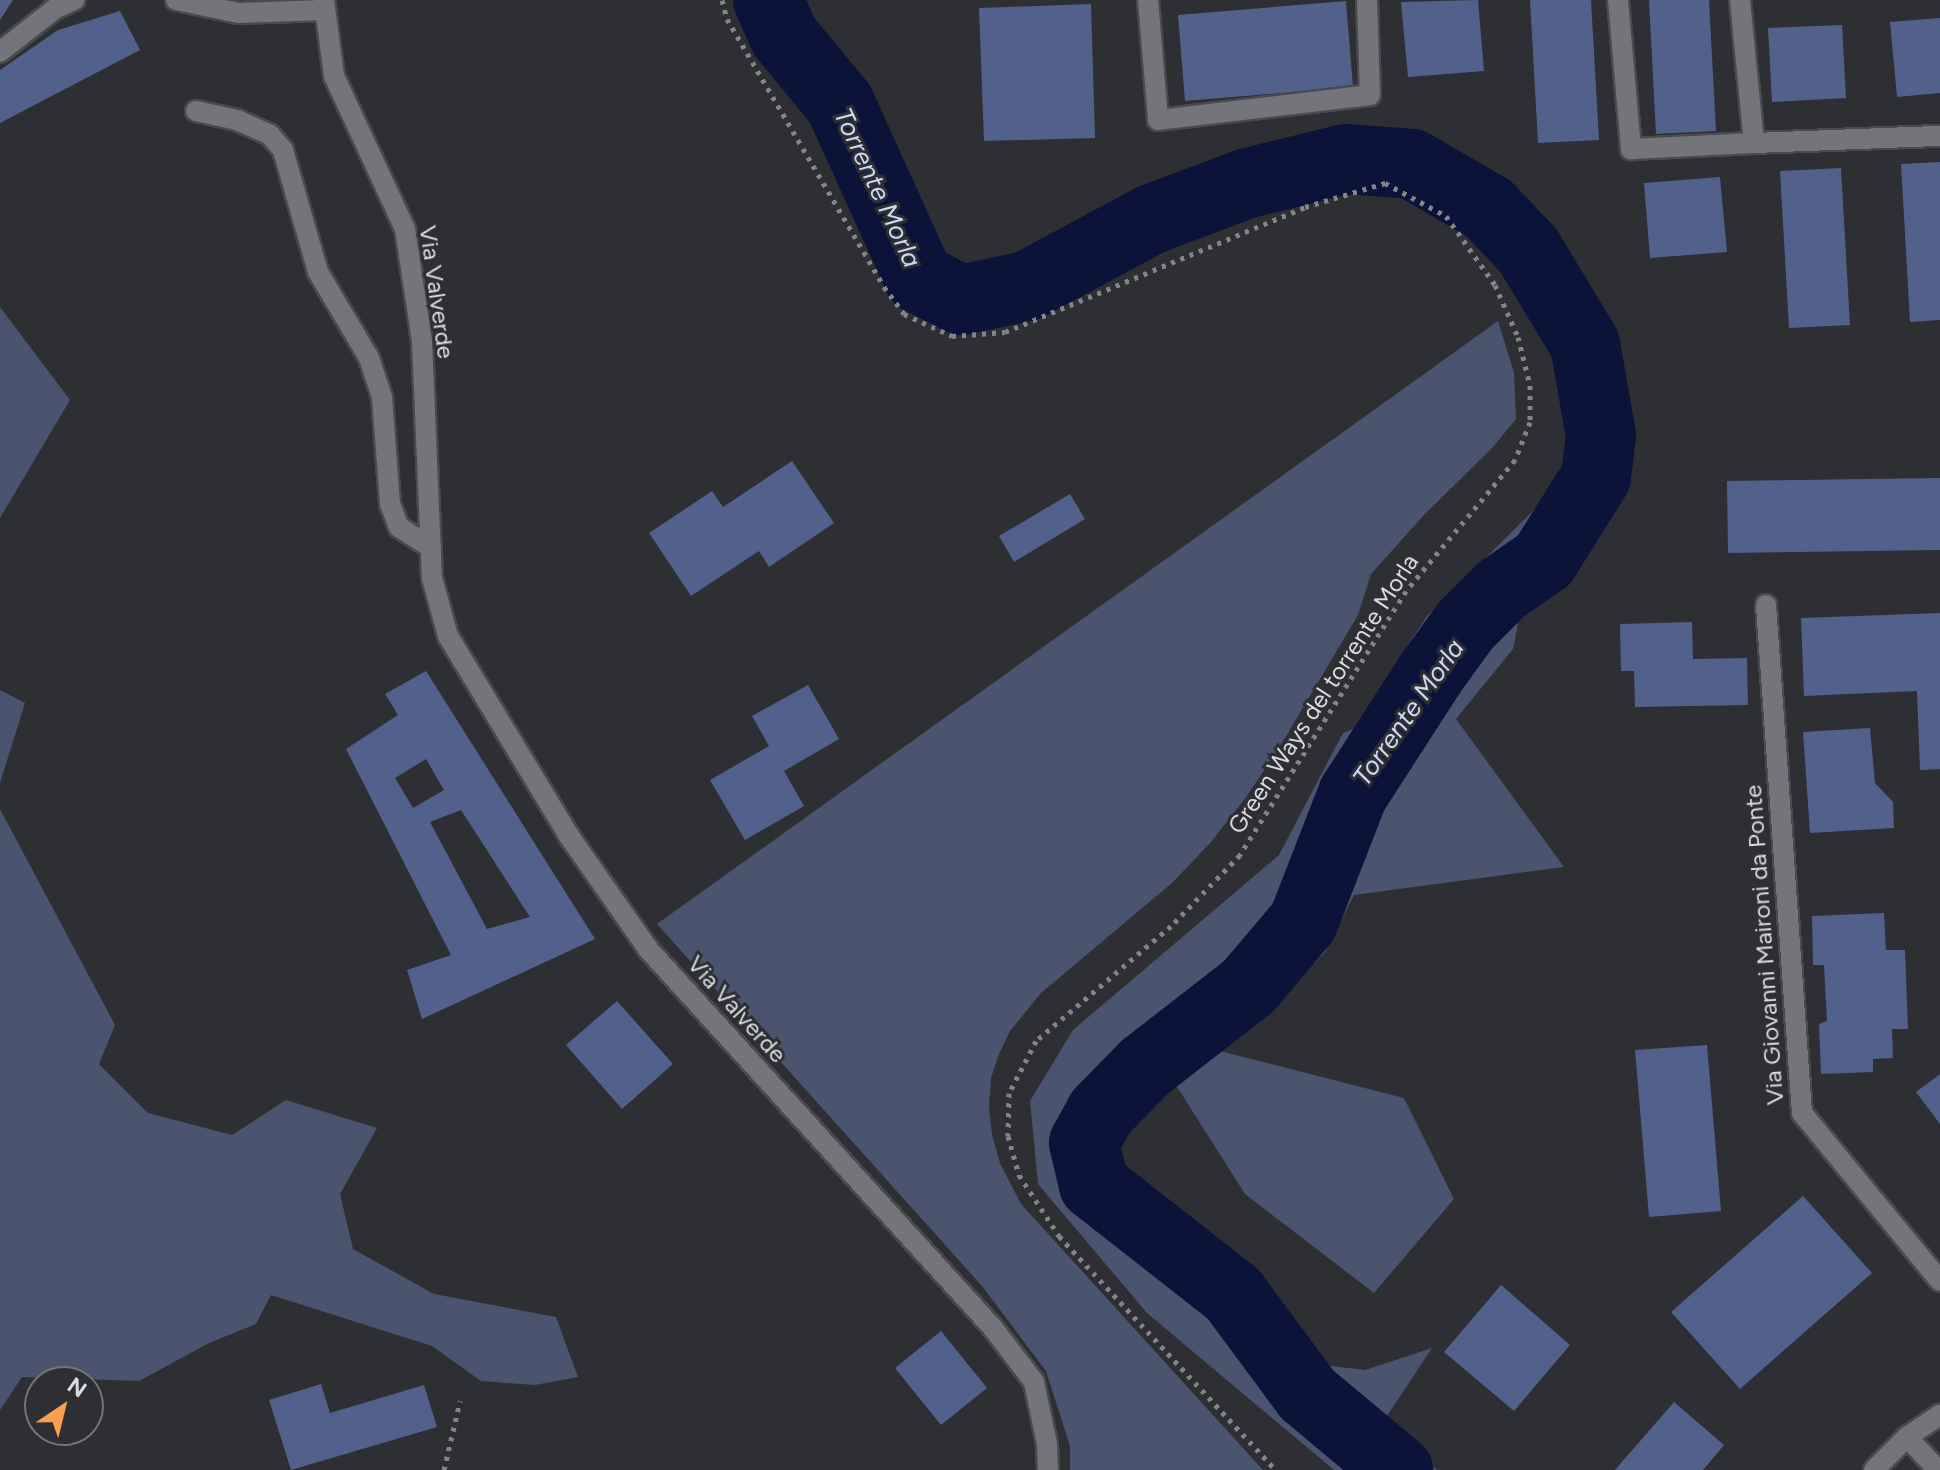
<!DOCTYPE html>
<style>
body{margin:0}
#map{position:relative;width:1940px;height:1470px;overflow:hidden;background:#2d2f33;font-family:Figtree,sans-serif}
div>[style]{position:absolute}
.green>*{inset:0;background:#4a546f}
.river>*{height:70px;margin:-35px;padding:0 35px;transform-origin:35px;border-radius:35px;background:#0b1338}
.building>*{inset:0;background:#52618c}
.path>*{height:5px;margin-top:-2.5px;transform-origin:0;background:repeating-linear-gradient(90deg,#838588 0 4px,transparent 0 10px)}
.roads{filter:drop-shadow(2px 0 #484a4e) drop-shadow(-2px 0 #484a4e) drop-shadow(0 2px #484a4e) drop-shadow(0 -2px #484a4e)}
.minor>*{height:20px;margin:-10px;padding:0 10px;transform-origin:10px;border-radius:10px;background:#73757b}
span{translate:-50% -50%;white-space:nowrap;text-align:center;line-height:1.15;-webkit-text-stroke:6px #2d2f33;paint-order:stroke}
.street-label{font-size:24px;color:#dadbde}
.water-label{font-size:26px;color:#ced9f5;font-style:italic}
.north{position:absolute;left:24px;top:1366px;width:80px;height:80px;box-sizing:border-box;background:#2d2f33;border:2px solid #727477;border-radius:50%;rotate:35deg;font-size:22px;font-weight:700;line-height:32px;text-align:center;color:#dadbde}
.north::after{content:'';display:block;margin:auto;width:28px;height:36px;background:#fa9f4f;clip-path:polygon(50% 0,100% 100%,50% 72%,0 100%)}
</style>
<div id="map">
<div class="green">
<i style="clip-path:polygon(0 307px,70px 400px,0 518px)"></i>
<i style="clip-path:polygon(1498px 321px,1514px 373px,1516px 419px,1493px 447px,1423px 516px,1371px 574px,1358px 615px,1285px 738px,1247px 796px,1211px 842px,1172px 883px,1041px 993px,1010px 1031px,999px 1054px,991px 1078px,989px 1107px,992px 1135px,1000px 1163px,1021px 1204px,1263px 1470px,1070px 1470px,1070px 1446px,1046px 1371px,982px 1286px,657px 924px)"></i>
<i style="clip-path:polygon(1542px 502px,1513px 649px,1456px 719px,1564px 867px,1354px 895px,1325px 952px,1269px 1008px,1149px 1045px,1097px 1098px,1071px 1137px,1071px 1158px,1077px 1177px,1107px 1207px,1128px 1221px,1167px 1230px,1222px 1270px,1271px 1329px,1331px 1366px,1365px 1370px,1432px 1348px,1383px 1422px,1437px 1470px,1334px 1470px,1147px 1313px,1038px 1184px,1030px 1101px,1073px 1030px,1279px 855px,1343px 733px,1374px 721px,1391px 671px,1427px 616px)"></i>
<i style="clip-path:polygon(0 690px,25px 703px,0 783px)"></i>
<i style="clip-path:polygon(0 809px,115px 1025px,99px 1064px,148px 1113px,232px 1135px,286px 1100px,377px 1128px,340px 1194px,353px 1249px,434px 1294px,556px 1317px,578px 1377px,535px 1385px,481px 1381px,432px 1346px,271px 1295px,256px 1324px,209px 1343px,139px 1381px,22px 1377px,0 1410px)"></i>
<i style="clip-path:polygon(1212px 1049px,1404px 1098px,1454px 1199px,1374px 1293px,1245px 1194px,1174px 1082px)"></i>
</div>
<div class="river">
<i style="left:768px;top:0;width:39px;rotate:66deg"></i>
<i style="left:784px;top:36px;width:88px;rotate:50.5deg"></i>
<i style="left:840px;top:104px;width:191px;rotate:65.6deg"></i>
<i style="left:919px;top:278px;width:47px;rotate:27.6deg"></i>
<i style="left:961px;top:300px;width:67px;rotate:-12deg"></i>
<i style="left:1027px;top:286px;width:142px;rotate:-28.2deg"></i>
<i style="left:1152px;top:219px;width:103px;rotate:-20.6deg"></i>
<i style="left:1248px;top:183px;width:101px;rotate:-13.8deg"></i>
<i style="left:1346px;top:159px;width:66px;rotate:4.3deg"></i>
<i style="left:1412px;top:164px;width:88px;rotate:30.1deg"></i>
<i style="left:1488px;top:208px;width:58px;rotate:46.4deg"></i>
<i style="left:1528px;top:250px;width:110px;rotate:58.8deg"></i>
<i style="left:1585px;top:344px;width:93px;rotate:80.1deg"></i>
<i style="left:1601px;top:436px;width:41px;rotate:97deg"></i>
<i style="left:1596px;top:477px;width:98px;rotate:122.1deg"></i>
<i style="left:1544px;top:560px;width:51px;rotate:145.4deg"></i>
<i style="left:1502px;top:589px;width:52px;rotate:135deg"></i>
<i style="left:1465px;top:626px;width:58px;rotate:125.9deg"></i>
<i style="left:1431px;top:673px;width:144px;rotate:122.8deg"></i>
<i style="left:1353px;top:794px;width:137px;rotate:111.3deg"></i>
<i style="left:1303px;top:922px;width:84px;rotate:130.2deg"></i>
<i style="left:1249px;top:986px;width:132px;rotate:142.1deg"></i>
<i style="left:1145px;top:1067px;width:63px;rotate:134.4deg"></i>
<i style="left:1101px;top:1112px;width:35px;rotate:119deg"></i>
<i style="left:1084px;top:1143px;width:43px;rotate:76.6deg"></i>
<i style="left:1094px;top:1185px;width:177px;rotate:38.1deg"></i>
<i style="left:1233px;top:1294px;width:124px;rotate:53.5deg"></i>
<i style="left:1307px;top:1394px;width:119px;rotate:39.9deg"></i>
</div>
<div class="building">
<i style="clip-path:polygon(0 0,13px 0,0 20px)"></i>
<i style="clip-path:polygon(1478px 0,1484px 71px,1408px 77px,1401px 2px)"></i>
<i style="clip-path:polygon(1530px 0,1591px 0,1599px 140px,1538px 143px)"></i>
<i style="clip-path:polygon(1649px 0,1709px 0,1716px 131px,1656px 134px)"></i>
<i style="clip-path:polygon(1346px 1px,1353px 87px,1185px 101px,1178px 15px)"></i>
<i style="clip-path:polygon(1091px 4px,1095px 138px,984px 141px,979px 8px)"></i>
<i style="clip-path:polygon(120px 11px,140px 50px,0 123px,0 70px,58px 30px)"></i>
<i style="clip-path:polygon(1940px 18px,1940px 93px,1897px 97px,1890px 22px)"></i>
<i style="clip-path:polygon(1842px 25px,1846px 98px,1772px 102px,1768px 28px)"></i>
<i style="clip-path:polygon(1940px 162px,1940px 320px,1910px 322px,1901px 164px)"></i>
<i style="clip-path:polygon(1841px 168px,1850px 325px,1789px 328px,1780px 171px)"></i>
<i style="clip-path:polygon(1720px 177px,1727px 252px,1650px 258px,1644px 183px)"></i>
<i style="clip-path:polygon(792px 461px,834px 523px,769px 567px,759px 551px,691px 596px,649px 533px,712px 491px,723px 507px)"></i>
<i style="clip-path:polygon(1940px 478px,1940px 550px,1728px 553px,1727px 481px)"></i>
<i style="clip-path:polygon(1070px 494px,1085px 519px,1014px 562px,999px 536px)"></i>
<i style="clip-path:polygon(1940px 613px,1940px 769px,1920px 770px,1917px 691px,1804px 696px,1801px 618px)"></i>
<i style="clip-path:polygon(1692px 622px,1693px 659px,1747px 658px,1748px 705px,1635px 707px,1634px 671px,1621px 671px,1620px 624px)"></i>
<i style="clip-path:polygon(evenodd,426px 671px,595px 939px,422px 1019px,407px 970px,451px 955px,346px 749px,398px 715px,385px 694px,426px 671px,426px 759px,444px 790px,413px 808px,395px 778px,426px 759px,426px 671px,461px 810px,530px 917px,487px 929px,430px 822px,461px 810px)"></i>
<i style="clip-path:polygon(808px 685px,839px 739px,784px 771px,804px 806px,745px 840px,710px 780px,769px 746px,752px 716px)"></i>
<i style="clip-path:polygon(1870px 728px,1875px 783px,1893px 802px,1894px 828px,1810px 833px,1803px 732px)"></i>
<i style="clip-path:polygon(1884px 913px,1886px 950px,1905px 950px,1908px 1029px,1892px 1029px,1893px 1058px,1873px 1059px,1873px 1072px,1821px 1074px,1819px 1024px,1827px 1021px,1824px 965px,1813px 965px,1812px 916px)"></i>
<i style="clip-path:polygon(617px 1001px,673px 1064px,622px 1109px,566px 1045px)"></i>
<i style="clip-path:polygon(1707px 1045px,1721px 1211px,1649px 1217px,1635px 1050px)"></i>
<i style="clip-path:polygon(1940px 1074px,1940px 1124px,1916px 1092px)"></i>
<i style="clip-path:polygon(1803px 1196px,1872px 1273px,1740px 1389px,1671px 1312px)"></i>
<i style="clip-path:polygon(1501px 1285px,1570px 1345px,1514px 1411px,1444px 1352px)"></i>
<i style="clip-path:polygon(941px 1331px,987px 1388px,941px 1425px,895px 1368px)"></i>
<i style="clip-path:polygon(321px 1384px,330px 1413px,424px 1385px,437px 1427px,291px 1470px,269px 1400px)"></i>
<i style="clip-path:polygon(1674px 1402px,1724px 1445px,1703px 1470px,1615px 1470px)"></i>
</div>
<div class="path">
<i style="left:722px;top:0;width:20px;rotate:75deg"></i>
<i style="left:727px;top:19px;width:311px;rotate:59.6deg"></i>
<i style="left:884px;top:287px;width:34px;rotate:53deg"></i>
<i style="left:904px;top:314px;width:53px;rotate:24.6deg"></i>
<i style="left:952px;top:336px;width:53px;rotate:-4.3deg"></i>
<i style="left:1005px;top:332px;width:325px;rotate:-22.6deg"></i>
<i style="left:1305px;top:207px;width:84px;rotate:-16.7deg"></i>
<i style="left:1385px;top:183px;width:69px;rotate:28.4deg"></i>
<i style="left:1446px;top:216px;width:85px;rotate:54.6deg"></i>
<i style="left:1495px;top:285px;width:57px;rotate:66.1deg"></i>
<i style="left:1518px;top:337px;width:49px;rotate:76deg"></i>
<i style="left:1530px;top:385px;width:37px;rotate:90deg"></i>
<i style="left:1530px;top:422px;width:41px;rotate:111.5deg"></i>
<i style="left:1515px;top:460px;width:170px;rotate:129.8deg"></i>
<i style="left:1406px;top:591px;width:312px;rotate:122.2deg"></i>
<i style="left:1240px;top:855px;width:99px;rotate:134.2deg"></i>
<i style="left:1171px;top:926px;width:177px;rotate:139.6deg"></i>
<i style="left:1036px;top:1041px;width:59px;rotate:117.4deg"></i>
<i style="left:1009px;top:1093px;width:43px;rotate:91.3deg"></i>
<i style="left:1008px;top:1136px;width:41px;rotate:74.2deg"></i>
<i style="left:1019px;top:1175px;width:73px;rotate:56.7deg"></i>
<i style="left:1059px;top:1236px;width:319px;rotate:47.2deg"></i>
<i style="left:444px;top:1470px;width:71px;rotate:-76.9deg"></i>
</div>
<div class="roads">
<div class="minor">
<i style="left:176px;top:0;width:64px;rotate:11.7deg"></i>
<i style="left:239px;top:13px;width:85px;rotate:-2deg"></i>
<i style="left:324px;top:0;width:77px;rotate:82.5deg"></i>
<i style="left:334px;top:76px;width:169px;rotate:65.1deg"></i>
<i style="left:405px;top:229px;width:113px;rotate:81.4deg"></i>
<i style="left:422px;top:341px;width:237px;rotate:87.6deg"></i>
<i style="left:432px;top:578px;width:60px;rotate:74.6deg"></i>
<i style="left:448px;top:636px;width:234px;rotate:58.8deg"></i>
<i style="left:569px;top:836px;width:138px;rotate:55deg"></i>
<i style="left:648px;top:949px;width:513px;rotate:47.69deg"></i>
<i style="left:993px;top:1328px;width:68px;rotate:52.8deg"></i>
<i style="left:1034px;top:1382px;width:63px;rotate:78.2deg"></i>
<i style="left:1047px;top:1444px;width:26px;rotate:88deg"></i>
<i style="left:1148px;top:0;width:120px;rotate:85.2deg"></i>
<i style="left:1158px;top:120px;width:213px;rotate:-6.7deg"></i>
<i style="left:1370px;top:95px;width:95px;rotate:-91.8deg"></i>
<i style="left:1618px;top:0;width:150px;rotate:85deg"></i>
<i style="left:1631px;top:149px;width:123px;rotate:-2.8deg"></i>
<i style="left:1754px;top:143px;width:144px;rotate:-95.6deg"></i>
<i style="left:0;top:52px;width:71px;rotate:-38.2deg"></i>
<i style="left:56px;top:8px;width:20px;rotate:-24deg"></i>
<i style="left:196px;top:111px;width:42px;rotate:12.4deg"></i>
<i style="left:237px;top:120px;width:36px;rotate:24deg"></i>
<i style="left:270px;top:135px;width:20px;rotate:49deg"></i>
<i style="left:283px;top:150px;width:127px;rotate:74deg"></i>
<i style="left:318px;top:272px;width:100px;rotate:59.3deg"></i>
<i style="left:369px;top:358px;width:41px;rotate:71.6deg"></i>
<i style="left:382px;top:397px;width:107px;rotate:85.7deg"></i>
<i style="left:390px;top:504px;width:25px;rotate:69deg"></i>
<i style="left:399px;top:527px;width:38px;rotate:33deg"></i>
<i style="left:1754px;top:143px;width:186px;rotate:-2.2deg"></i>
<i style="left:1766px;top:605px;width:509px;rotate:85.95deg"></i>
<i style="left:1802px;top:1113px;width:217px;rotate:50.6deg"></i>
<i style="left:1907px;top:1437px;width:45px;rotate:46.8deg"></i>
<i style="left:1874px;top:1470px;width:47px;rotate:-45deg"></i>
<i style="left:1907px;top:1437px;width:40px;rotate:-34deg"></i>
</div>
</div>
<div class="street-label">
<span style="left:437px;top:292px;rotate:82deg">Via Valverde</span>
<span style="left:1323px;top:694px;rotate:-57deg">Green Ways del torrente Morla</span>
<span style="left:1764px;top:945px;rotate:-94deg">Via Giovanni Maironi da Ponte</span>
<span style="left:737px;top:1009px;rotate:48deg">Via Valverde</span>
</div>
<div class="water-label">
<span style="left:877px;top:188px;rotate:65deg">Torrente Morla</span>
<span style="left:1409px;top:713px;rotate:-55deg">Torrente Morla</span>
</div>
<div class="north">N</div>
</div>
